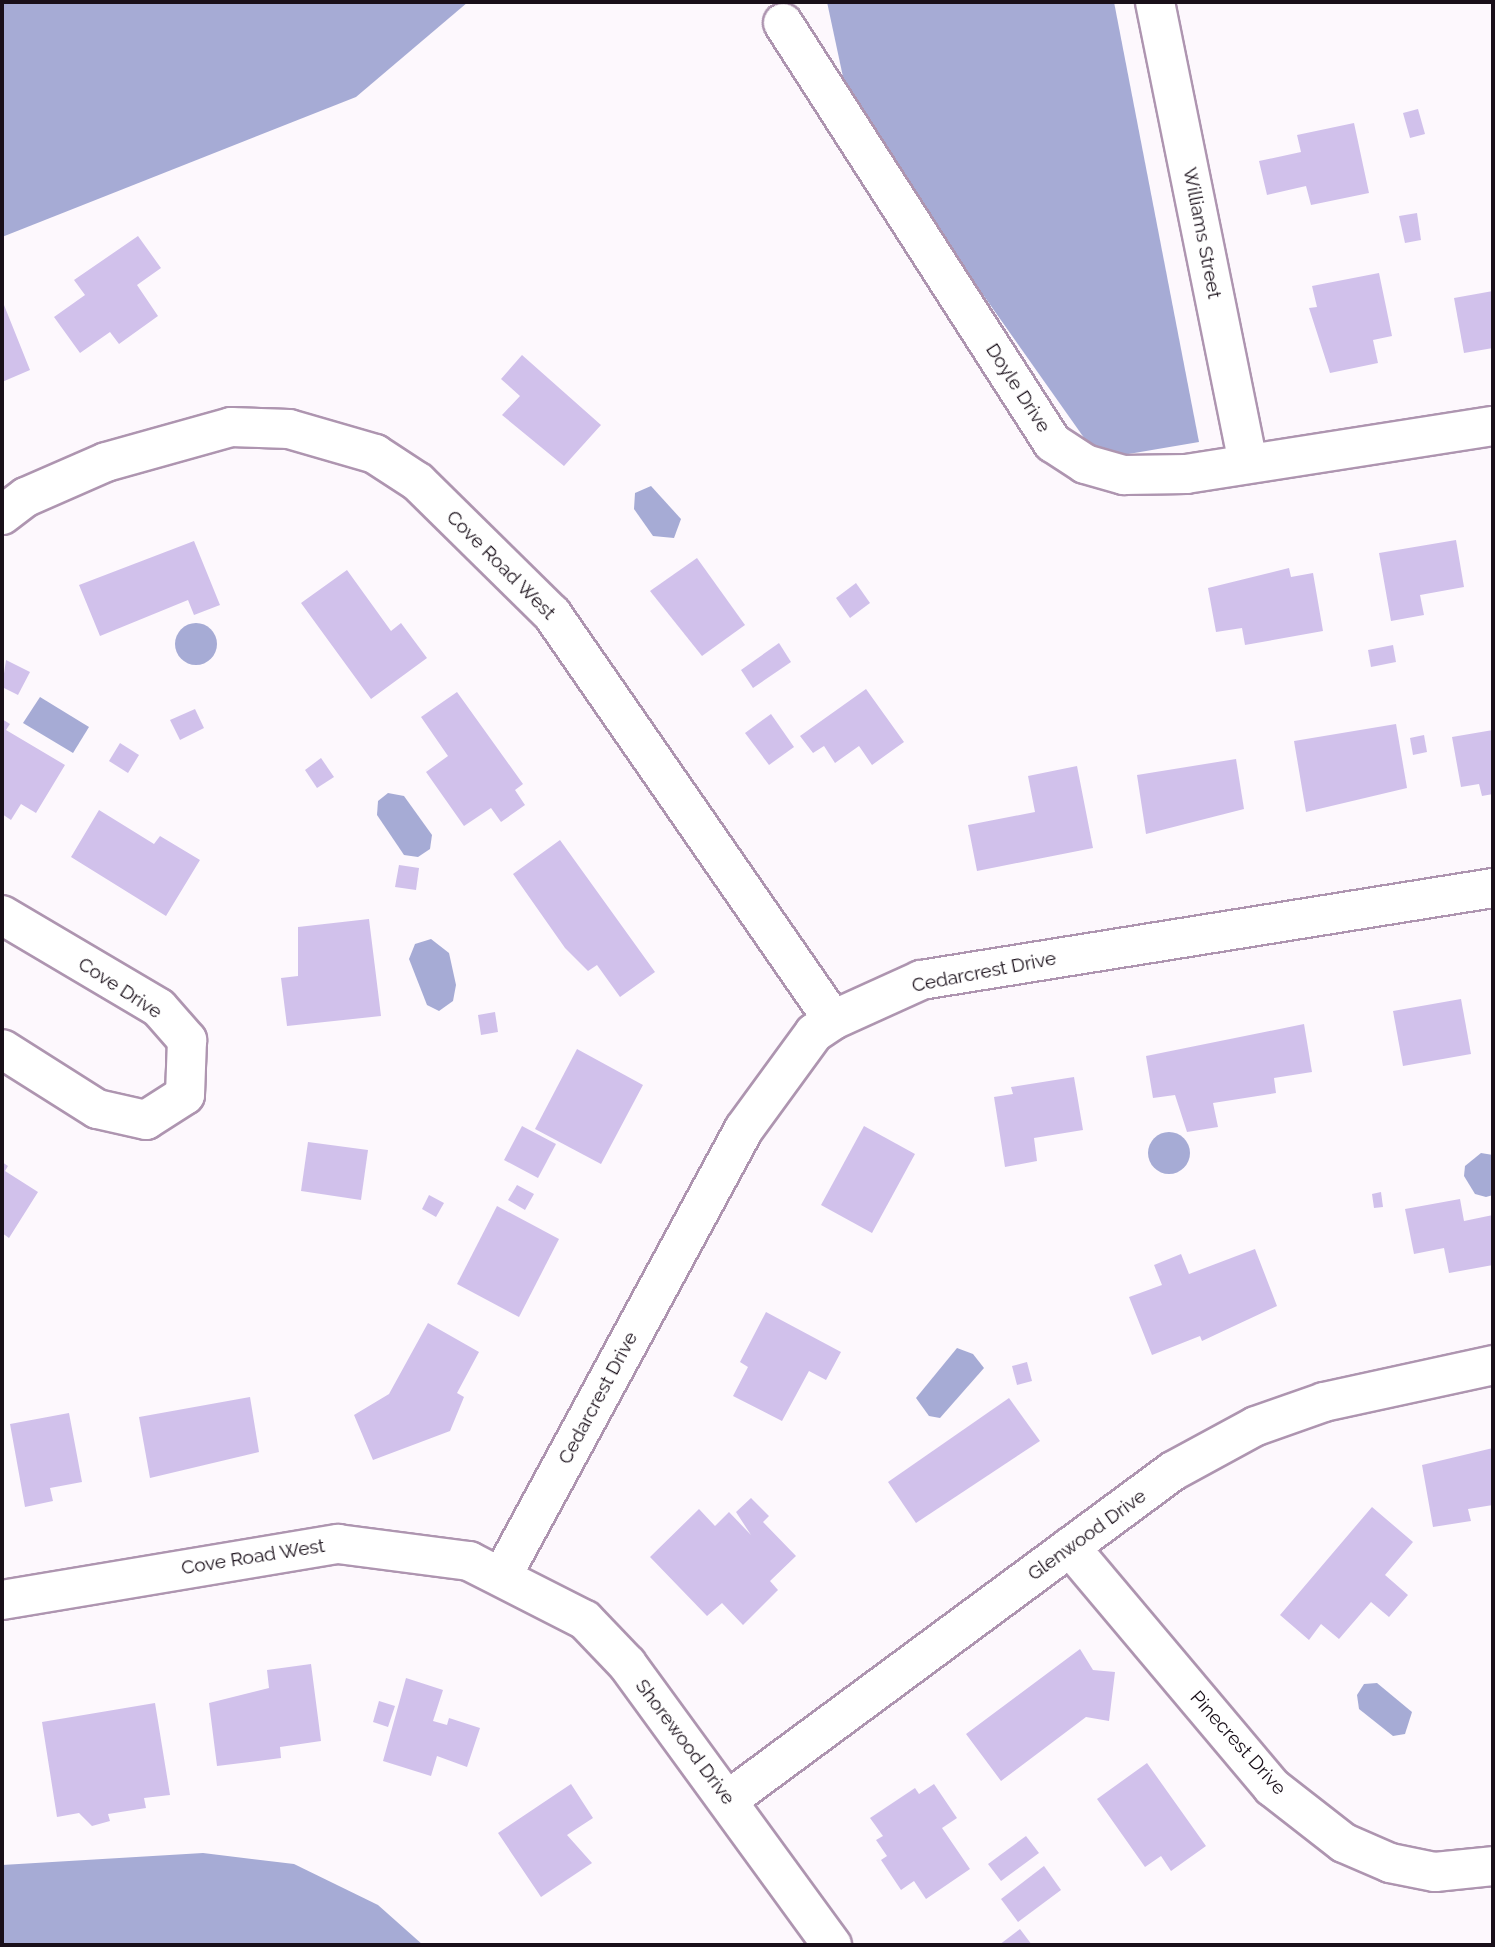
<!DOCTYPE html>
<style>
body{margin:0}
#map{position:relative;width:1495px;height:1947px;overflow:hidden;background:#fdf8fd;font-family:Raleway,sans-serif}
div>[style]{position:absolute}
.water>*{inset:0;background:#a6abd5}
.round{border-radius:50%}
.building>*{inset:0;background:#d1c1eb}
.roads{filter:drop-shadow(2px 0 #ae95b0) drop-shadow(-2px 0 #ae95b0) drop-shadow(0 2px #ae95b0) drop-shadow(0 -2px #ae95b0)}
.minor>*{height:38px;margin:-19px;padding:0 19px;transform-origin:19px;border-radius:19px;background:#fff}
span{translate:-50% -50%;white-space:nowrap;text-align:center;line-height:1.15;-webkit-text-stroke:6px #fff;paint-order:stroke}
.street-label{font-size:19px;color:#190f19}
.frame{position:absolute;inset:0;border:4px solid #190f19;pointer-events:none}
</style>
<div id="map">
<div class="water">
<i style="clip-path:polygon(2px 2px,468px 2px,356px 97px,2px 237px)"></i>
<i style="clip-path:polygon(827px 2px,1114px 2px,1199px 442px,1099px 459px,849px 105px)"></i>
<i style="clip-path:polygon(651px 486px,681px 519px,674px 538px,653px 536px,634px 509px,635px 493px)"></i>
<i class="round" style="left:175px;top:623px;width:42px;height:42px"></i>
<i style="clip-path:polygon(40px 697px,89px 727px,73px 753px,23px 723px)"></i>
<i style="clip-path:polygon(388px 793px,404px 796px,432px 835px,430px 849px,418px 857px,404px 855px,377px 815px,378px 801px)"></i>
<i style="clip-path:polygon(431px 939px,449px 953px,456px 985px,453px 1001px,439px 1011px,427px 1005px,409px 959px,415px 944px)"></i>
<i class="round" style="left:1148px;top:1132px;width:42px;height:42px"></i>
<i style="clip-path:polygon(1481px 1153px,1493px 1155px,1493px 1195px,1486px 1197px,1475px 1194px,1464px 1176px,1465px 1166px)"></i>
<i style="clip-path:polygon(957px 1348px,973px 1354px,984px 1368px,940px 1418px,929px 1416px,916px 1398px)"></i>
<i style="clip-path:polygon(1377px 1683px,1412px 1712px,1405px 1734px,1393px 1736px,1359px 1709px,1357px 1695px,1364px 1684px)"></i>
<i style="clip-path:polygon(203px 1853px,294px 1864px,378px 1905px,423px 1945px,2px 1945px,2px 1865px)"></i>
</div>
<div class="building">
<i style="clip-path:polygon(1418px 109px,1425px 134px,1410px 138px,1403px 113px)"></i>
<i style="clip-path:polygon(1354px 123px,1369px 193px,1311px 205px,1306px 186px,1267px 195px,1259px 161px,1301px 152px,1297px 135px)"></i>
<i style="clip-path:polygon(1417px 213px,1421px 240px,1405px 243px,1399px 216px)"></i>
<i style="clip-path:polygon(138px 236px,161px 268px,137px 285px,158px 316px,119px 344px,110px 332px,80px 353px,54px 317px,85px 295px,74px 280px)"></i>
<i style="clip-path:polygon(1379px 273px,1392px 336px,1373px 340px,1378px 363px,1330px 373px,1309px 308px,1317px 307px,1312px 286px)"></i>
<i style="clip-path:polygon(1493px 291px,1493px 348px,1464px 353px,1454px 298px)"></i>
<i style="clip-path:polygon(2px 300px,30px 370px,2px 382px)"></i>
<i style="clip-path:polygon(522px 355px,601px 425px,564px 466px,502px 415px,520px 396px,501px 379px)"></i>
<i style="clip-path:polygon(1456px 540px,1464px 587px,1420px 595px,1424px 615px,1391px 621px,1379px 553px)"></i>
<i style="clip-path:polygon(194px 541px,220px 605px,194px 615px,188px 600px,100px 636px,79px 585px)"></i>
<i style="clip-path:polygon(697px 558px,745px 625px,702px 656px,650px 591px)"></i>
<i style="clip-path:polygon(1289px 568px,1291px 577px,1313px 573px,1323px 631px,1245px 645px,1242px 628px,1216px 632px,1208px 588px)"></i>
<i style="clip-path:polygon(347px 570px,391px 631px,401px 623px,427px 658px,371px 699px,301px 603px)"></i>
<i style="clip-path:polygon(856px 583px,870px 603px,850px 618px,836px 598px)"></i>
<i style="clip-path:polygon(779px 643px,791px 662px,753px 688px,741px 670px)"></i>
<i style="clip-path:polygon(1393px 645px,1396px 662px,1371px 667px,1368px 650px)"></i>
<i style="clip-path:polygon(6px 660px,30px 672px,18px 695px,2px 687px)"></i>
<i style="clip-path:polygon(866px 689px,904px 742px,872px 765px,859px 746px,835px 763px,824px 746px,813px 753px,800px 736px)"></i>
<i style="clip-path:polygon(457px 692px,523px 784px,515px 790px,525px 805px,501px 822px,491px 808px,464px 826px,426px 772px,448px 756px,421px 717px)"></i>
<i style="clip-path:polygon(195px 709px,204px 728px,180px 740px,170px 720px)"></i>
<i style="clip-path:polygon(771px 714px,794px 747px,769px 765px,745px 733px)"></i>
<i style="clip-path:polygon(2px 719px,10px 724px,6px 730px,65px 765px,36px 813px,21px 804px,11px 820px,2px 814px)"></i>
<i style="clip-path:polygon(1396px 724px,1407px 788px,1306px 812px,1294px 741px)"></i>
<i style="clip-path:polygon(1493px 730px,1493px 794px,1482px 796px,1479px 784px,1461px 787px,1452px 737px)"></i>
<i style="clip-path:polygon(1424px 735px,1427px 752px,1413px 755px,1410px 738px)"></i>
<i style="clip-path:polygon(120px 743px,139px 755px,128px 773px,109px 761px)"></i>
<i style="clip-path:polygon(321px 758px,334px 777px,317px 788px,305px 770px)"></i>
<i style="clip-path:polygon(1236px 759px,1244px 809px,1146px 834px,1137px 775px)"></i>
<i style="clip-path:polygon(1077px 766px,1093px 848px,977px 871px,968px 825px,1035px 812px,1028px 776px)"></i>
<i style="clip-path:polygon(99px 810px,154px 844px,160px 836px,200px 860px,166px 916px,71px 857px)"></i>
<i style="clip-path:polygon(560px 840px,655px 972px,620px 997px,597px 965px,588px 971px,565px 948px,513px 874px)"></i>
<i style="clip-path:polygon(399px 865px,419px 868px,416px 890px,395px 887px)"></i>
<i style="clip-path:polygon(369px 919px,381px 1016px,287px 1026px,281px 978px,298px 976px,298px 927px)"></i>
<i style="clip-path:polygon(1461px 999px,1471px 1054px,1403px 1066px,1393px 1011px)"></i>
<i style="clip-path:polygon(495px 1012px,498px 1032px,481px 1035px,478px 1015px)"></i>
<i style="clip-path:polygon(1304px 1024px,1312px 1072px,1274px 1078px,1276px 1093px,1213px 1103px,1218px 1127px,1187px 1132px,1175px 1095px,1153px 1098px,1146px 1056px)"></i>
<i style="clip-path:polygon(577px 1049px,643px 1085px,601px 1164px,535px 1129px)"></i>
<i style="clip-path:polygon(1074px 1077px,1083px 1130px,1034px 1138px,1037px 1161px,1005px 1167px,994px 1097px,1013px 1094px,1011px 1087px)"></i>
<i style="clip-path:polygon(522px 1126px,556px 1144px,538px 1178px,504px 1160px)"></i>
<i style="clip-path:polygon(864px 1126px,915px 1154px,872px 1233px,821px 1205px)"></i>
<i style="clip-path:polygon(308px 1142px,368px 1150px,361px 1200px,301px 1191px)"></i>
<i style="clip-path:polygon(2px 1162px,8px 1166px,5px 1171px,38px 1192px,9px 1238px,2px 1233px)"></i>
<i style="clip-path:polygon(517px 1185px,534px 1194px,525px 1210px,508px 1200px)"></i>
<i style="clip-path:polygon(1381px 1192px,1383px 1207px,1374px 1208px,1372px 1194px)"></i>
<i style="clip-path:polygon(429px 1195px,444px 1203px,436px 1217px,422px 1209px)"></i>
<i style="clip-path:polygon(1460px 1199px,1464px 1221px,1493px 1215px,1493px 1265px,1449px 1273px,1444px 1248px,1414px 1254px,1405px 1209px)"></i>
<i style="clip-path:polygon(497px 1206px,559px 1239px,519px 1317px,457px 1284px)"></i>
<i style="clip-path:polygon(1255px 1249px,1277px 1306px,1202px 1341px,1200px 1336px,1152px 1355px,1129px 1297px,1162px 1285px,1154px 1265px,1181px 1254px,1189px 1274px)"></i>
<i style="clip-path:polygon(766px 1312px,841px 1352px,826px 1380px,809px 1371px,782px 1421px,733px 1396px,748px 1367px,740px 1362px)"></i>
<i style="clip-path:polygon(428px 1323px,479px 1352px,457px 1393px,464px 1397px,450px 1431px,373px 1460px,354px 1415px,389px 1394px)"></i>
<i style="clip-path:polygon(1027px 1362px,1032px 1381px,1017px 1385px,1012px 1366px)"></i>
<i style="clip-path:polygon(250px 1397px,259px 1452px,150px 1478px,139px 1417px)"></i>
<i style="clip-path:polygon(1009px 1398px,1040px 1441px,916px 1523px,888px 1482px)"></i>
<i style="clip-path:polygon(69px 1413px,82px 1482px,50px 1488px,53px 1501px,25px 1507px,10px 1424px)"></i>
<i style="clip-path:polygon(1493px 1448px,1493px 1505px,1468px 1509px,1471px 1521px,1433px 1527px,1422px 1465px)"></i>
<i style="clip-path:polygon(751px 1498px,769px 1516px,763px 1522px,796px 1556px,770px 1581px,778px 1590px,743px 1625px,722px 1603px,707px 1616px,650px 1557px,699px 1509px,715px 1526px,729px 1512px,751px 1535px,736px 1512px)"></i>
<i style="clip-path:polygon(1372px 1507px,1413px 1542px,1385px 1575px,1408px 1595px,1389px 1617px,1371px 1602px,1339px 1639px,1321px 1624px,1309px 1640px,1280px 1615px)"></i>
<i style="clip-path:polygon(1080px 1649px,1093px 1670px,1115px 1672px,1109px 1721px,1086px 1717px,1001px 1781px,966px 1734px)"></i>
<i style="clip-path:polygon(311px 1664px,321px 1741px,280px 1747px,281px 1758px,217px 1766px,209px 1703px,269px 1688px,267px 1670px)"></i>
<i style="clip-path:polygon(406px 1678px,443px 1690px,433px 1721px,447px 1725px,449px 1718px,480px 1728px,467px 1767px,437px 1756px,431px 1776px,383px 1761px)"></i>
<i style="clip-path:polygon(379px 1701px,395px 1706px,388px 1727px,373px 1722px)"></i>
<i style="clip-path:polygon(155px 1703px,170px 1795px,144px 1798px,146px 1808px,108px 1814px,110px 1821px,92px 1826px,79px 1813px,57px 1817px,42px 1722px)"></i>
<i style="clip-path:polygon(1147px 1763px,1206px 1846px,1171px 1871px,1161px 1856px,1145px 1867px,1097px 1799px)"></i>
<i style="clip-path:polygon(571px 1784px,593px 1818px,567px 1835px,592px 1863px,541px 1897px,498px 1833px)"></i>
<i style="clip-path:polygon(934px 1784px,957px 1818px,942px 1828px,970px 1869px,926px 1899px,914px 1881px,901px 1890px,881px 1860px,887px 1856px,876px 1840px,883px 1836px,870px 1818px,915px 1788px,919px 1794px)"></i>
<i style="clip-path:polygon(1026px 1836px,1039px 1853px,1001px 1881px,988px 1864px)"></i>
<i style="clip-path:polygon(1044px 1866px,1061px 1890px,1018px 1922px,1001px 1899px)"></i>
<i style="clip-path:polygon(1020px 1929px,1032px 1945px,999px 1945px)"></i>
</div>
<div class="roads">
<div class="minor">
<i style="left:1155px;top:2px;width:470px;rotate:78.6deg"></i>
<i style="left:783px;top:23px;width:499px;rotate:57.3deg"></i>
<i style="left:1053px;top:443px;width:38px;rotate:33deg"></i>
<i style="left:1085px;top:464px;width:41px;rotate:15.8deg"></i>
<i style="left:1124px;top:475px;width:62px;rotate:-0.9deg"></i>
<i style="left:1186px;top:474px;width:311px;rotate:-8.9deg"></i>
<i style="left:2px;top:515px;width:30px;rotate:-37deg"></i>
<i style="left:26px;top:497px;width:87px;rotate:-23.6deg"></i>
<i style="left:106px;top:462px;width:130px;rotate:-15.6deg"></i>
<i style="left:231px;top:427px;width:58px;rotate:2deg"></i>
<i style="left:289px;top:429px;width:90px;rotate:16.2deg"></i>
<i style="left:375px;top:454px;width:51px;rotate:33.1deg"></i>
<i style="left:418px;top:482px;width:188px;rotate:44.6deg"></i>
<i style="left:552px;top:614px;width:494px;rotate:55.3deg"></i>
<i style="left:2px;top:915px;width:182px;rotate:30.6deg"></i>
<i style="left:159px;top:1008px;width:43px;rotate:48.8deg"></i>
<i style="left:187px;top:1040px;width:55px;rotate:92.1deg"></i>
<i style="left:185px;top:1095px;width:46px;rotate:147.3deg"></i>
<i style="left:146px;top:1120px;width:50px;rotate:-167.3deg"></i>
<i style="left:97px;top:1109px;width:112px;rotate:-147.7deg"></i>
<i style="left:1070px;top:1547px;width:314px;rotate:49.9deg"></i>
<i style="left:1272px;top:1787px;width:91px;rotate:37.9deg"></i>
<i style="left:1344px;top:1843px;width:50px;rotate:23.5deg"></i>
<i style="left:1390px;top:1863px;width:46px;rotate:11.3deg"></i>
<i style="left:1435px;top:1872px;width:58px;rotate:-5.9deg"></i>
<i style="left:502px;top:1576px;width:508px;rotate:-61.57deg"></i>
<i style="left:744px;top:1129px;width:119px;rotate:-53.9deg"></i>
<i style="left:814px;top:1033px;width:23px;rotate:-34deg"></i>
<i style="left:833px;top:1020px;width:97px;rotate:-24.4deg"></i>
<i style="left:921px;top:980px;width:579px;rotate:-9.14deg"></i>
<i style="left:2px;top:1600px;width:341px;rotate:-9.5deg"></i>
<i style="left:338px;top:1544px;width:132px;rotate:7.4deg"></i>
<i style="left:469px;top:1561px;width:130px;rotate:27deg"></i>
<i style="left:585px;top:1620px;width:61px;rotate:46.3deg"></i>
<i style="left:627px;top:1664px;width:348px;rotate:53.9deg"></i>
<i style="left:728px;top:1800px;width:553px;rotate:-36.48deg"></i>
<i style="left:1173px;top:1471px;width:94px;rotate:-28.5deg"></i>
<i style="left:1256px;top:1426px;width:72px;rotate:-19.4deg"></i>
<i style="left:1324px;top:1402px;width:173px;rotate:-12.3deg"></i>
</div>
</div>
<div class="street-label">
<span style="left:1202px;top:233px;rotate:79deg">Williams Street</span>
<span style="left:1018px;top:388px;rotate:57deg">Doyle Drive</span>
<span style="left:501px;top:565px;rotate:45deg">Cove Road West</span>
<span style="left:984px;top:972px;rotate:-11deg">Cedarcrest Drive</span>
<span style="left:120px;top:988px;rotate:33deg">Cove Drive</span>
<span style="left:598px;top:1398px;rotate:-62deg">Cedarcrest Drive</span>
<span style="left:1087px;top:1535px;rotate:-36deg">Glenwood Drive</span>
<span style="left:253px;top:1557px;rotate:-9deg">Cove Road West</span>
<span style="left:685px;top:1742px;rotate:53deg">Shorewood Drive</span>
<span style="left:1238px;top:1743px;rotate:48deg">Pinecrest Drive</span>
</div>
<div class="frame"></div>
</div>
